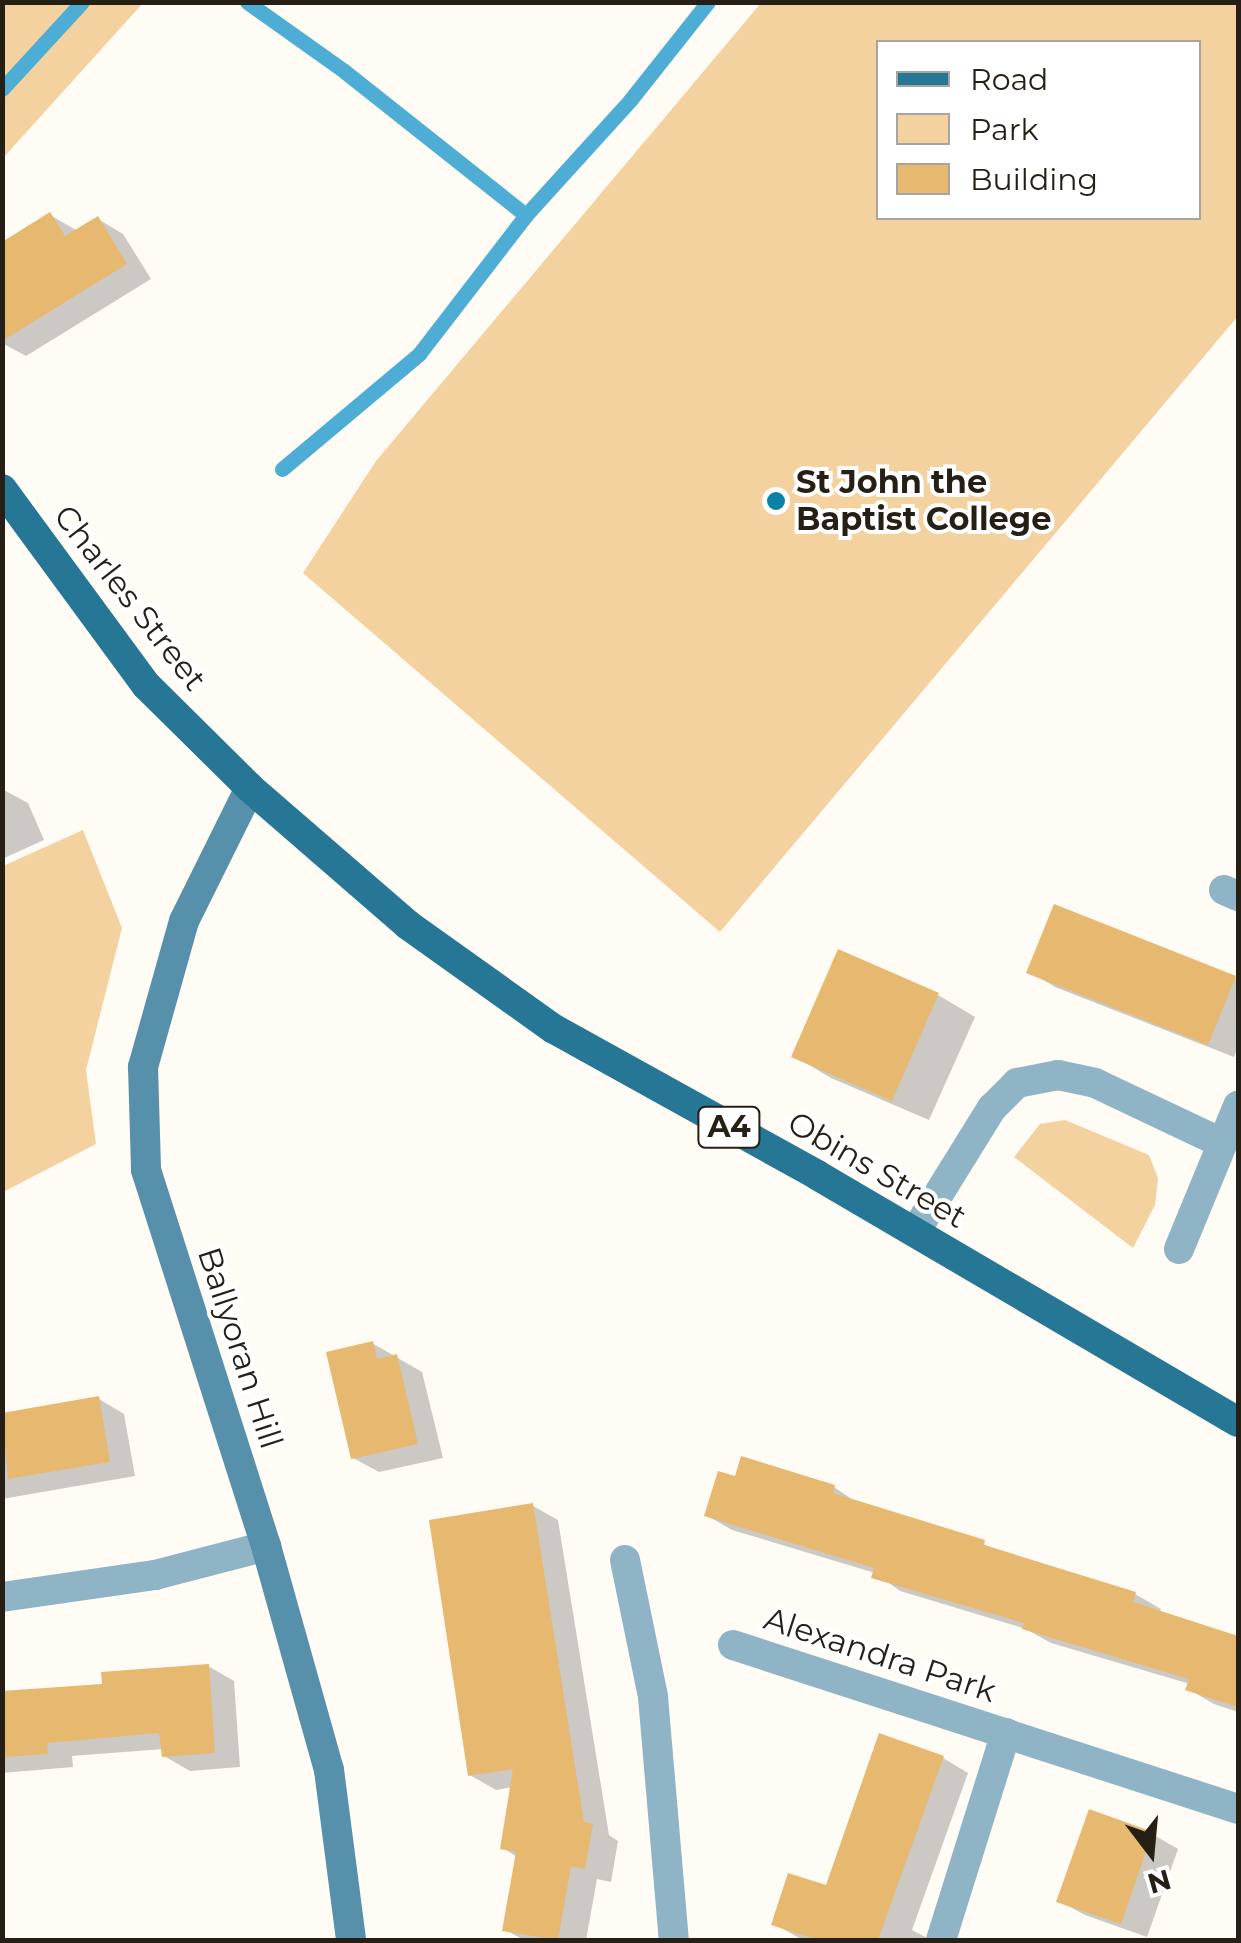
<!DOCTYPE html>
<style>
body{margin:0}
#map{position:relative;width:1241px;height:1943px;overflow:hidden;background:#fffbf5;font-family:Montserrat,sans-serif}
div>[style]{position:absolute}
.green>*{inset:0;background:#f4d29f}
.shadow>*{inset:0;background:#0003}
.stream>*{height:15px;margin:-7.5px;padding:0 7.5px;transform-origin:7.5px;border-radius:7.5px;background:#4eadd4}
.building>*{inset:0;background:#e7b870}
.lane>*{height:30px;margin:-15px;padding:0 15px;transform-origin:15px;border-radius:15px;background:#8eb4c5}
.street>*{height:30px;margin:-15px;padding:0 15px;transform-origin:15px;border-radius:15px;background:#8eb4c5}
.secondary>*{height:30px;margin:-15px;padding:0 15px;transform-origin:15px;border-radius:15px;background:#5690aa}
.primary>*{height:30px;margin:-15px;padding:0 15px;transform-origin:15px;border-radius:15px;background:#267695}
.dots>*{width:28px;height:28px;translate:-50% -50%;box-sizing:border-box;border:5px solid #fff;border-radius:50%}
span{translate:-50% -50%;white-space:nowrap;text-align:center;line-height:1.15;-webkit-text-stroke:8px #fff;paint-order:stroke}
.shield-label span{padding:2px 8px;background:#fff;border:2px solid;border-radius:8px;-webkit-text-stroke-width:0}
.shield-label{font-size:30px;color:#261f15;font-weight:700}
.poi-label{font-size:32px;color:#261f15;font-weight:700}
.left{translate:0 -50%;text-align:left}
.street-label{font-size:32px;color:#261f15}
.frame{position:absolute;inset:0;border:5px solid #261f15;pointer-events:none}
.legend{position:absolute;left:876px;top:40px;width:325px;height:180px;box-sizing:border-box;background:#fff;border:2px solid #a8a5a1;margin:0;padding:12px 18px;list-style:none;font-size:30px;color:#261f15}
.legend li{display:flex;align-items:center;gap:20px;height:50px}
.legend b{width:50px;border:2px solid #a8a5a1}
.north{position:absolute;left:1101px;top:1803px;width:100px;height:100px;-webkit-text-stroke:8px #fff;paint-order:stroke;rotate:164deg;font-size:28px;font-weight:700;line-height:40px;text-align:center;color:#261f15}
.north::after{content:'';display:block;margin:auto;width:35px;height:45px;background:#261f15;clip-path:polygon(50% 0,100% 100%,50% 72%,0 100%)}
</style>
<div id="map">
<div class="green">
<i style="clip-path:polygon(6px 2px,143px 3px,3px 158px,2px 6px)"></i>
<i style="clip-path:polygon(evenodd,761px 3px,1238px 3px,1238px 316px,720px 932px,303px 573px,376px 461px,761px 3px,878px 42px,1198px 42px,1198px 218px,878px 218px,878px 42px)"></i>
<i style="clip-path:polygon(83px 830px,122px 928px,86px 1070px,96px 1144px,3px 1192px,3px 866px)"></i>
<i style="clip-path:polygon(1065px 1120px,1149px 1155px,1158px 1178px,1155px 1205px,1133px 1248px,1014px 1157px,1040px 1124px)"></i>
</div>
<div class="shadow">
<i style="clip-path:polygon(50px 215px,76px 230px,98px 219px,123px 234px,151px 279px,26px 356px,2px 343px,2px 245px)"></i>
<i style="clip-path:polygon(2px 789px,28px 803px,44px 840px,2px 859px)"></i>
<i style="clip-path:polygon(1030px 972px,1235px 978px,1238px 980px,1238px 1047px,1234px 1057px,1055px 987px)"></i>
<i style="clip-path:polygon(938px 995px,975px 1017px,929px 1120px,831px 1078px,794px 1056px)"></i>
<i style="clip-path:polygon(372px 1343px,422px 1372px,443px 1458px,379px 1472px,353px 1458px)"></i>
<i style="clip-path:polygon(99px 1399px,124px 1414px,135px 1476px,2px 1499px,2px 1415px)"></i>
<i style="clip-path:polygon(737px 1479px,834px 1487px,859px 1504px,1135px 1594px,1161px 1609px,1160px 1613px,1238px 1638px,1238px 1712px,1214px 1704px,1188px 1689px,1190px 1684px,1051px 1643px,1026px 1629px,900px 1591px,875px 1573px,732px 1530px,706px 1515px)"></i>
<i style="clip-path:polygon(533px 1506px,558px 1520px,609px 1835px,618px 1841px,611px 1882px,597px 1879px,586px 1940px,524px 1940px,505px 1930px,517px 1857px,503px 1848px,513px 1787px,496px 1790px,470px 1775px)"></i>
<i style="clip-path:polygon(208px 1666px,234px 1681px,240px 1767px,190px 1771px,164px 1756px,163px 1749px,72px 1756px,73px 1767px,2px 1773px,2px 1694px,104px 1687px)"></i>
<i style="clip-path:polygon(943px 1758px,968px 1773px,912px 1930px,931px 1940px,803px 1940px,774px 1924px,827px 1888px)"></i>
<i style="clip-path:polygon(1090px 1812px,1152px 1834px,1178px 1849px,1147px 1937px,1085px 1915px,1059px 1901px)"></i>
</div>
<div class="stream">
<i style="left:247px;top:2px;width:119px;rotate:35.4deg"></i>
<i style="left:344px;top:71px;width:232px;rotate:38.4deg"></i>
<i style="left:526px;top:215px;width:156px;rotate:-47.8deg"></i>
<i style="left:631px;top:99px;width:124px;rotate:-51.6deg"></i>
<i style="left:2px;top:89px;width:118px;rotate:-47.4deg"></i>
<i style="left:282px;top:469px;width:179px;rotate:-40deg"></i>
<i style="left:419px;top:354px;width:175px;rotate:-52.4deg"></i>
</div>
<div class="building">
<i style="clip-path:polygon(50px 212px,65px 236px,98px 216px,127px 264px,2px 341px,2px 242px)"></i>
<i style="clip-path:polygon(1054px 904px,1236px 976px,1208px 1045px,1026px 973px)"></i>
<i style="clip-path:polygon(838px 949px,939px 993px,892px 1101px,791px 1057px)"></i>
<i style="clip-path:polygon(373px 1341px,377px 1359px,397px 1354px,418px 1444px,351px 1459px,326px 1352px)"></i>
<i style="clip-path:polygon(99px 1396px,110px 1462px,8px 1479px,2px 1413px)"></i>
<i style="clip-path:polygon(741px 1456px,835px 1485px,833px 1493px,985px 1540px,984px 1545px,1136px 1592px,1133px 1602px,1238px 1636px,1238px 1707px,1185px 1690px,1189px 1679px,1022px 1629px,1024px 1623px,871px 1578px,874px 1568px,704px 1516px,718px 1471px,735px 1476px)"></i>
<i style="clip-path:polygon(533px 1503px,584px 1822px,593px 1824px,585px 1869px,571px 1866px,558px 1940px,502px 1931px,516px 1852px,500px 1849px,513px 1769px,468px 1776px,429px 1520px)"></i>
<i style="clip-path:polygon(209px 1664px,215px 1753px,162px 1757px,159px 1733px,47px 1743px,48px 1754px,2px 1757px,2px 1691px,102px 1684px,101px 1672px)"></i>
<i style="clip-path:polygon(879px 1733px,944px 1756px,878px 1940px,818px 1940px,771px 1925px,788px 1873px,826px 1885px)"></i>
<i style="clip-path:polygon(1089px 1809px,1153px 1832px,1121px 1924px,1056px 1902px)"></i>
</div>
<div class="lane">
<i style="left:625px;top:1560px;width:140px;rotate:78.4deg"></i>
<i style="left:653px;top:1697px;width:244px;rotate:85.1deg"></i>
</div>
<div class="street">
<i style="left:1224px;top:890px;width:15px;rotate:23deg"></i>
<i style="left:915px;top:1232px;width:146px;rotate:-58.2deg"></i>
<i style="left:992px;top:1108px;width:35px;rotate:-45deg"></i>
<i style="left:1017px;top:1083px;width:42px;rotate:-11deg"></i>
<i style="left:1058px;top:1075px;width:38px;rotate:12deg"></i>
<i style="left:1095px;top:1083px;width:140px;rotate:25.3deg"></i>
<i style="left:1179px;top:1249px;width:155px;rotate:-67.6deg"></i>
<i style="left:2px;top:1597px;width:155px;rotate:-8.2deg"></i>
<i style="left:155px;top:1575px;width:115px;rotate:-14.6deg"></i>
<i style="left:733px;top:1645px;width:531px;rotate:17.99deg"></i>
<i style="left:941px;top:1940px;width:217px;rotate:-72.6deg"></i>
</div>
<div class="secondary">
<i style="left:250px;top:788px;width:148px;rotate:116.4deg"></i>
<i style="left:184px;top:921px;width:152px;rotate:105.7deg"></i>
<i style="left:143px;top:1067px;width:103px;rotate:88.3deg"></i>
<i style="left:146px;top:1170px;width:395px;rotate:72.3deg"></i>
<i style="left:266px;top:1546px;width:233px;rotate:74.3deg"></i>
<i style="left:329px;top:1770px;width:171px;rotate:82.6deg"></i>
</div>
<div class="primary">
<i style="left:2px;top:489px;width:243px;rotate:53.7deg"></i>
<i style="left:146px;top:685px;width:146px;rotate:44.7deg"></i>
<i style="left:250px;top:788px;width:209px;rotate:40.9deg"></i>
<i style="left:408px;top:925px;width:179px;rotate:35.5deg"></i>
<i style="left:554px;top:1029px;width:301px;rotate:29deg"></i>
<i style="left:817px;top:1175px;width:488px;rotate:30.4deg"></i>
</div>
<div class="dots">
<i style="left:776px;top:501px;background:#0a81a7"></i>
</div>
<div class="shield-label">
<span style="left:729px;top:1127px">A4</span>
</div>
<div class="poi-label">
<span class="left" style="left:796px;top:501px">St John the<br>Baptist College</span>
</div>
<div class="street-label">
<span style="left:130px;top:598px;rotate:52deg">Charles Street</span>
<span style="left:877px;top:1170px;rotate:30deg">Obins Street</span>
<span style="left:240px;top:1348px;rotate:72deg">Ballyoran Hill</span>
<span style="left:880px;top:1655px;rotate:18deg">Alexandra Park</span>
</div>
<div class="frame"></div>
<ul class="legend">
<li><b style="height:12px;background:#267695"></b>Road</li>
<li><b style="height:28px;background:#f4d29f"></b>Park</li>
<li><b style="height:28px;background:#e7b870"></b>Building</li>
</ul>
<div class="north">N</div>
</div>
